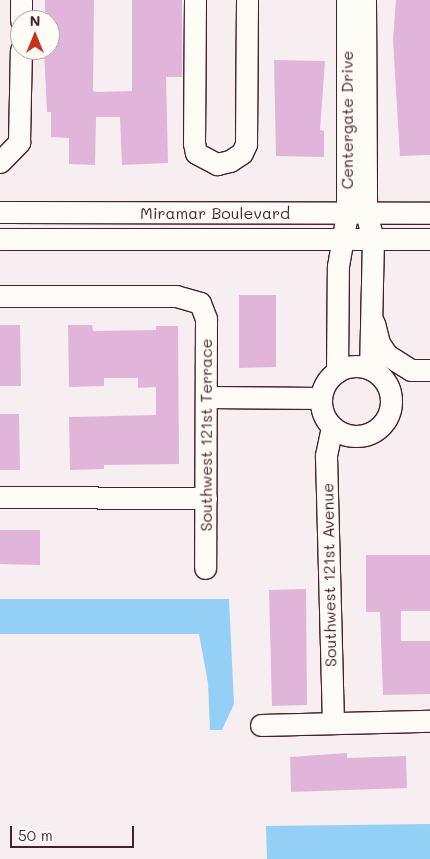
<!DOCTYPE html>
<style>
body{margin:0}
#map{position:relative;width:430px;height:859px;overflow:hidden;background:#f7eef1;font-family:Mali,sans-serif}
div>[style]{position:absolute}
.water>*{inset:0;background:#94d0f5}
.building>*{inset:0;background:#e1b5da}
.roads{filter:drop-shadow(1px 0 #4a1f2b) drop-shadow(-1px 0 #4a1f2b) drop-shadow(0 1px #4a1f2b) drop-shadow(0 -1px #4a1f2b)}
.minor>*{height:21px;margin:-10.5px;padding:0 10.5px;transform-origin:10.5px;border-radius:10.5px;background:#fdfcf7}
.minor>.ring{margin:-10.5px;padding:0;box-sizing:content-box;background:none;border:21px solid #fdfcf7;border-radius:50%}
span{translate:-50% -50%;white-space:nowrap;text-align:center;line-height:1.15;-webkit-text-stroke:4px #fdfcf7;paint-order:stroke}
.street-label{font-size:16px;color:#4a1f2b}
.north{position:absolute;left:10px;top:10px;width:50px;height:50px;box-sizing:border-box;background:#fdfcf7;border:1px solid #b5a4a5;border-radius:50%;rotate:0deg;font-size:14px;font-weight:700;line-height:20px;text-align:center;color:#4a1f2b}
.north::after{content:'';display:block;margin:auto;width:18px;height:22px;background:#c8321e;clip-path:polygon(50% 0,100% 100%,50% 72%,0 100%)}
.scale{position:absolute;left:10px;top:826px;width:124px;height:22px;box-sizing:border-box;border:2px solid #4a1f2b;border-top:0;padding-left:6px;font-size:15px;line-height:18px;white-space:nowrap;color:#4a1f2b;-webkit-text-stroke:4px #fdfcf7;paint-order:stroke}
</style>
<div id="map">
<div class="water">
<i style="clip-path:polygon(0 599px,229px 599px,234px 704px,222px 730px,210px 730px,208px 683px,199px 634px,0 634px)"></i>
<i style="clip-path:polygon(430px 824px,430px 859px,267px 859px,266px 826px)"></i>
</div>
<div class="building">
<i style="clip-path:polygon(45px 0,94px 0,93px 91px,97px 92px,132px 91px,132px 0,182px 0,182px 77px,166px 77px,168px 163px,122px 165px,120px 117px,96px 117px,95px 165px,69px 164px,69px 138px,51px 137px,51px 112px,47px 112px,44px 50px,50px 50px,50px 20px,45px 20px)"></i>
<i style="clip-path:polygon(396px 0,430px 0,430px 155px,400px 156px,393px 40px)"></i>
<i style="clip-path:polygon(274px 60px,325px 61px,320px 130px,324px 131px,324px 157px,276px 156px)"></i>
<i style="clip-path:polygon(239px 295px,276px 295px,276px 367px,239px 368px)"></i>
<i style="clip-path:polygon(0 325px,20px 325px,21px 386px,0 386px)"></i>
<i style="clip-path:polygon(68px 325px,92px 325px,93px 331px,156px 330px,156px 326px,178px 326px,179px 464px,104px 465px,104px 469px,70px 470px,69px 417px,156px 415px,156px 387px,138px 388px,138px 378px,104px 378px,104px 386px,69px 387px)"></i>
<i style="clip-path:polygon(0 414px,19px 414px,20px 470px,0 470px)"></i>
<i style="clip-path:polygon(0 530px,40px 530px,40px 565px,0 564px)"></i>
<i style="clip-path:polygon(366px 555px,430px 555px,430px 611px,401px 611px,401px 641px,430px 641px,430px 694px,383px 695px,380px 612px,366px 612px)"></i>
<i style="clip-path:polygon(306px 589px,307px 705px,272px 706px,269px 590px)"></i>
<i style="clip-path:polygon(347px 753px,347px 758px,406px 756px,407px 788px,291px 792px,290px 757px)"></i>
</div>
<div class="roads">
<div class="minor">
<i style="left:21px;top:0;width:20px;rotate:90deg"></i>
<i style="left:195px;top:0;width:143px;rotate:90.4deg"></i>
<i style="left:194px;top:143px;width:10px;rotate:79deg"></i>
<i style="left:196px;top:153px;width:24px;rotate:28deg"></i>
<i style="left:217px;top:164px;width:13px;rotate:-13deg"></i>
<i style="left:230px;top:161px;width:14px;rotate:-34deg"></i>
<i style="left:242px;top:153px;width:10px;rotate:-66deg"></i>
<i style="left:246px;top:144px;width:144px;rotate:-89.6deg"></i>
<i style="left:365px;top:0;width:213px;rotate:89.7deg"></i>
<i style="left:366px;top:213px;width:27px;rotate:75deg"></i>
<i style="left:373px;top:239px;width:130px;rotate:91.3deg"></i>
<i style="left:0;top:162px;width:28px;rotate:-46deg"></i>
<i style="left:19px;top:142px;width:92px;rotate:-88.8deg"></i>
<i style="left:0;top:212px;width:430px;rotate:0.1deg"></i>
<i style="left:0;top:239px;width:430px"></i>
<i style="left:0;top:296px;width:176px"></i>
<i style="left:176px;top:296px;width:25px;rotate:16deg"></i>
<i style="left:200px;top:303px;width:17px;rotate:69deg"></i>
<i style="left:206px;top:319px;width:249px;rotate:90.2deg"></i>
<i style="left:374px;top:323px;width:21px;rotate:76deg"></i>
<i style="left:379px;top:343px;width:14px;rotate:56deg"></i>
<i style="left:387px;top:355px;width:28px;rotate:32deg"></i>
<i style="left:411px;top:370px;width:19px"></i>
<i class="ring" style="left:321px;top:366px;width:49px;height:49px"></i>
<i style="left:337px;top:372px;width:106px;rotate:-89.5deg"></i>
<i style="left:338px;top:266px;width:53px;rotate:-80.2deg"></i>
<i style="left:347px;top:214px;width:214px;rotate:-90deg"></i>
<i style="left:207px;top:397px;width:114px;rotate:0.5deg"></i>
<i style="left:332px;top:427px;width:30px;rotate:102deg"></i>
<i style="left:326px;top:456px;width:267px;rotate:88.5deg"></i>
<i style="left:0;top:497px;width:206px;rotate:0.3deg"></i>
<i style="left:261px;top:725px;width:169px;rotate:-1.4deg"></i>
</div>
</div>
<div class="street-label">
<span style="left:347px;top:120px;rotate:-90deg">Centergate Drive</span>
<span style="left:215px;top:213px">Miramar Boulevard</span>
<span style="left:206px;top:435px;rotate:-90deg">Southwest 121st Terrace</span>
<span style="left:329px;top:575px;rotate:-91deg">Southwest 121st Avenue</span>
</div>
<div class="north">N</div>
<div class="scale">50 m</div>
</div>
